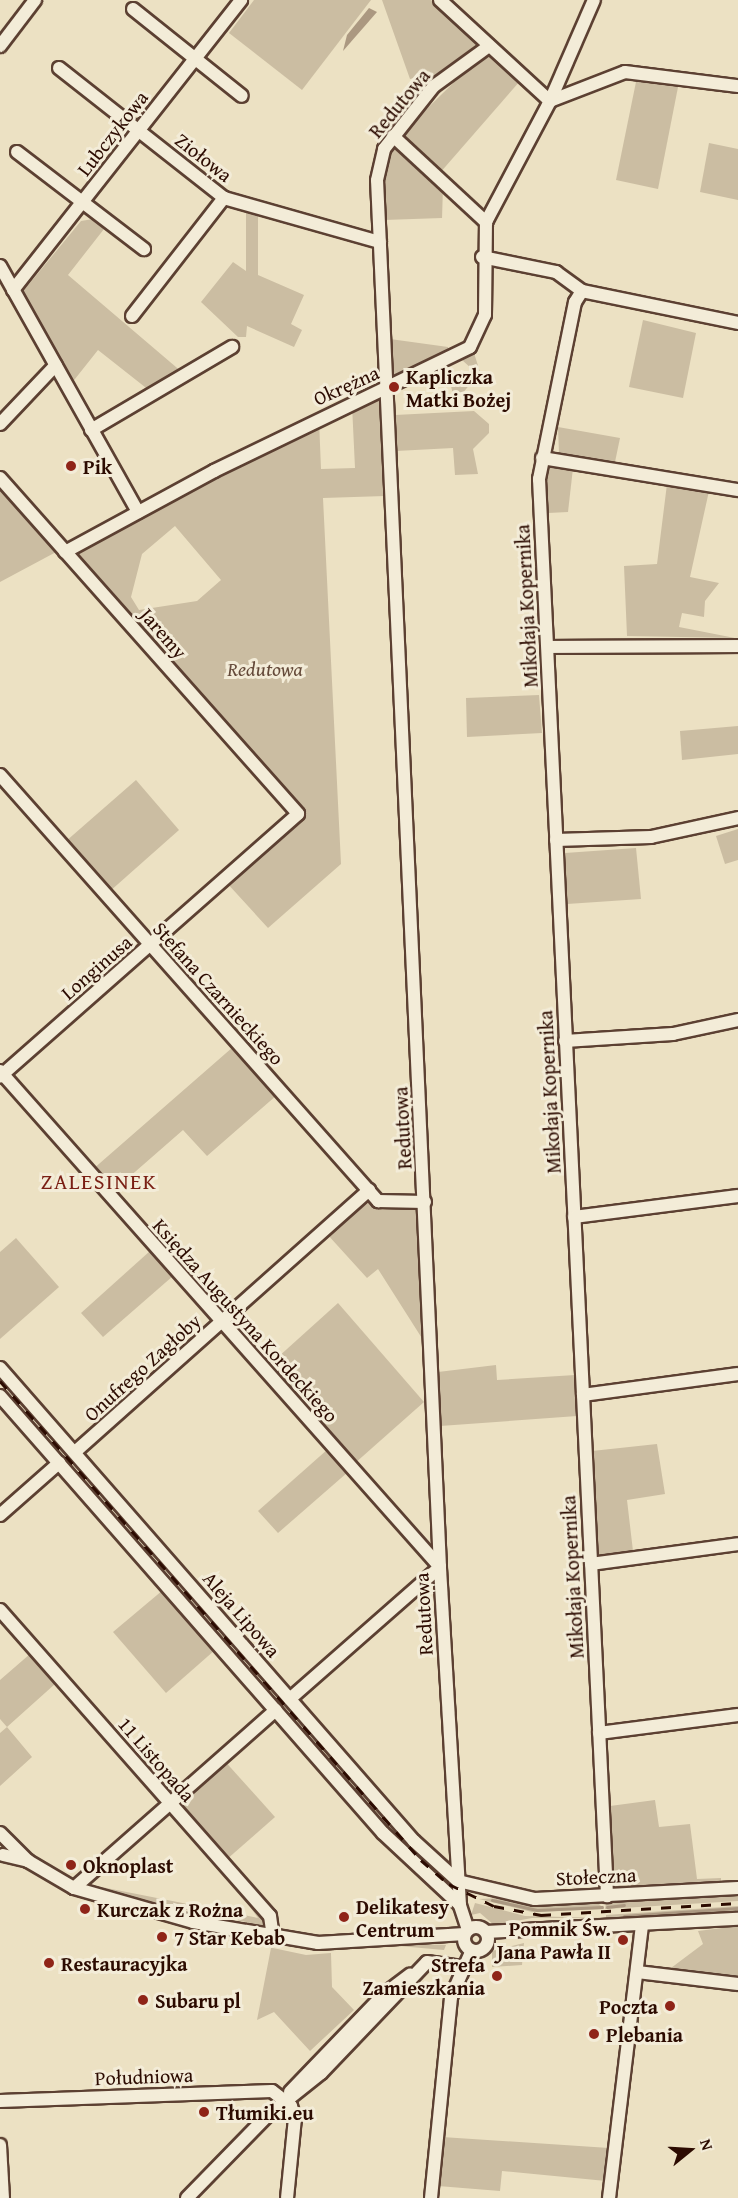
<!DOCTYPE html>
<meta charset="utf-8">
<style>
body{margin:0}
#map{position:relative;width:738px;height:2198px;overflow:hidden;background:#ece1c3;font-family:"Gentium Book Plus",serif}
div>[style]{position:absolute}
.green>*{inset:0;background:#cbbda2}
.water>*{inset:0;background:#ab9881}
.stream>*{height:3px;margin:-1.5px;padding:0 1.5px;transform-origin:1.5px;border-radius:1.5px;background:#ab9881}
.roads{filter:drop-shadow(2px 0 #5c4032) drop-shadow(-2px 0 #5c4032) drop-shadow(0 2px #5c4032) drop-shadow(0 -2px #5c4032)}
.minor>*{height:12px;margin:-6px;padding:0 6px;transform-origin:6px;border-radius:6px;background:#f3ecd8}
.minor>.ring{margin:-6px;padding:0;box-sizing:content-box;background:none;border:12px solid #f3ecd8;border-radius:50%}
.rail>*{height:3px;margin-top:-1.5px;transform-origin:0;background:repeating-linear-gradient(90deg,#2c0b01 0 10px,transparent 0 20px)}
.dots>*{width:16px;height:16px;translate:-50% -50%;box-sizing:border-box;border:3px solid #f3ecd8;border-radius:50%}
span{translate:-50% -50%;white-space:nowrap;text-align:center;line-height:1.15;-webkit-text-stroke:6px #f3ecd8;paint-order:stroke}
.street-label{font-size:20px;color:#2c0b01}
.poi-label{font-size:20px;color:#2c0b01;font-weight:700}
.left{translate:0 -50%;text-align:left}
.right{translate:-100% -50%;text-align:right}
.park-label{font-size:20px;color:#644939;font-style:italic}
.quarter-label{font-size:22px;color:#7a1f14;letter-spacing:1.5px}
.north{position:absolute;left:660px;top:2120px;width:60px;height:60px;-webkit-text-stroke:4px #f3ecd8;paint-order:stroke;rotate:72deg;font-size:16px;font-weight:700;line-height:24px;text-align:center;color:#2c0b01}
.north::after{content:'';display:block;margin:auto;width:21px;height:27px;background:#2c0b01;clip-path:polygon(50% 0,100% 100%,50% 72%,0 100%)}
</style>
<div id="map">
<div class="green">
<i style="clip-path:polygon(254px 0,371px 0,302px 90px,229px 33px)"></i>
<i style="clip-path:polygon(382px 0,431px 0,481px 46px,433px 86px,418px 77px,410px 79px)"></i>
<i style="clip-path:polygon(486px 51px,520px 81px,439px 174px,399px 136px)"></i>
<i style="clip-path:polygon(637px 77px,679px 82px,658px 189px,616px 180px)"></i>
<i style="clip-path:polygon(709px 143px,738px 149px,738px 200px,700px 192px)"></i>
<i style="clip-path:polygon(391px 144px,443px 187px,442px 218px,384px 220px,382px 167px)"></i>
<i style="clip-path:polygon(246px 211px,258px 214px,258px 275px,304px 295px,291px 324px,302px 330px,294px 347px,247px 326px,246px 337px,238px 337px,201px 302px,233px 262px,246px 271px)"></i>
<i style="clip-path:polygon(93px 219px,104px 229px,68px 275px,183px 373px,150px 391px,98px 350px,71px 384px,20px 295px,81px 221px)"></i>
<i style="clip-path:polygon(643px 320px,696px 333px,683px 398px,629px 387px)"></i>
<i style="clip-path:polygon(390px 339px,448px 347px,448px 352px,392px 379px)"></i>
<i style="clip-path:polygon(474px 353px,480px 372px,462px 394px,453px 395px,451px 386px,472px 369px,462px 360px)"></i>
<i style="clip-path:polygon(evenodd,380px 393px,385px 496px,323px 498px,341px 864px,268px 928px,226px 882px,301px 817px,76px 557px,77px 549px,319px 420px,321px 469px,355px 468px,352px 405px,380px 393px,175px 526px,221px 580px,197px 601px,139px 610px,131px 597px,142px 554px,175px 526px)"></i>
<i style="clip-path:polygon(474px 411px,489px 424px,489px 433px,473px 449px,478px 474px,455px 475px,453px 448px,396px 451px,395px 415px)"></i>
<i style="clip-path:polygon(558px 427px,620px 438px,615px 462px,559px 453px)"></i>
<i style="clip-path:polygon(546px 467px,573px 468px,568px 512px,548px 513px)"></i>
<i style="clip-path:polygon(0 484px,58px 551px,0 582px)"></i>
<i style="clip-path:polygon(667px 484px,709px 491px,690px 577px,719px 583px,705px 601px,704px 617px,682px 613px,679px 627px,735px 638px,627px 636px,624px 566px,657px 564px)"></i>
<i style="clip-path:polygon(539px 695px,542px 733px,467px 737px,466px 698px)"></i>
<i style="clip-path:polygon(738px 726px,738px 754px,682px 760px,680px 731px)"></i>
<i style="clip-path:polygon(136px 780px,179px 830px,109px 892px,65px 842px)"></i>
<i style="clip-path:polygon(738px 829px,738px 860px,725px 864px,716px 836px)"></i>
<i style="clip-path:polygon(636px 848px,641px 899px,567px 904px,565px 853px)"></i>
<i style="clip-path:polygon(233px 1047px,277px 1095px,207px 1156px,183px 1130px,112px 1192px,92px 1170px)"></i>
<i style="clip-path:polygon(371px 1201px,419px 1210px,425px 1343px,378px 1269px,367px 1278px,327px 1234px)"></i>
<i style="clip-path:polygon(16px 1238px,59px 1287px,0 1339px,0 1252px)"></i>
<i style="clip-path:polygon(150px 1251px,173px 1276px,103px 1337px,81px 1313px)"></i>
<i style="clip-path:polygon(338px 1303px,424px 1402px,354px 1464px,267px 1367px)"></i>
<i style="clip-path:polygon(496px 1365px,497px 1380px,575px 1375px,577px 1416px,440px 1426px,438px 1372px)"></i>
<i style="clip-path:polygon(657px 1444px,665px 1494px,627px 1500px,633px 1551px,598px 1556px,592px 1451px)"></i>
<i style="clip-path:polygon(328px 1449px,348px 1472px,278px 1533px,258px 1511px)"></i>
<i style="clip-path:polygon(163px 1590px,215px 1650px,166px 1693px,113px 1632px)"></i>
<i style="clip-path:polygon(30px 1654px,55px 1684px,7px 1727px,32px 1757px,0 1786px,0 1733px,7px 1727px,0 1719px,0 1680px)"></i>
<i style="clip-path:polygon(222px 1758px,275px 1817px,226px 1860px,174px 1801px)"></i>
<i style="clip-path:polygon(655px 1800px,659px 1827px,690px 1824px,697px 1879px,721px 1878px,721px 1882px,613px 1888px,605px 1827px,611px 1827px,610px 1806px)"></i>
<i style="clip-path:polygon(227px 1875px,269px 1922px,266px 1926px,107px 1894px,86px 1884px,258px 1918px)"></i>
<i style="clip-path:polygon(738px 1892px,738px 1901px,605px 1909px,606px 1903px,631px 1898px)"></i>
<i style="clip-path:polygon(503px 1898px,596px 1901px,604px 1909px,532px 1912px,479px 1899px)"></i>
<i style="clip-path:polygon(475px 1903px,525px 1916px,604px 1918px,532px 1918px,494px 1925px,480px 1913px,471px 1915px)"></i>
<i style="clip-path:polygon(738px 1906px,738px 1912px,606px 1918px,606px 1915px)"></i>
<i style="clip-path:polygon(738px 1926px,738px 1977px,667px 1971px,703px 1944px,698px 1931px)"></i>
<i style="clip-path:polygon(245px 1942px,306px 1955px,331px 1953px,332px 1987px,354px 2010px,310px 2051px,274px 2012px,257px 2020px,271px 1948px)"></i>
<i style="clip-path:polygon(524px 1943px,522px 1965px,492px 1967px,492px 1951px)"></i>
<i style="clip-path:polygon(388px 1945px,418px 1944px,446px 1945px,444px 1950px)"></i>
<i style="clip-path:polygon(442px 2137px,609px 2148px,606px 2181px,502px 2171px,500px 2191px,438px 2186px)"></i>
</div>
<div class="water">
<i style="clip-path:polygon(369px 8px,377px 12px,343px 51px,347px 35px)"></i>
</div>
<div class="stream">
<i style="left:492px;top:1900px;width:46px;rotate:12.5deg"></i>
<i style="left:537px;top:1910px;width:65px;rotate:-2.6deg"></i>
<i style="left:607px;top:1907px;width:17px;rotate:-7deg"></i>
<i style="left:624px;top:1916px;width:114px;rotate:-4deg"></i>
</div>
<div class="roads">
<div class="minor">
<i style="left:440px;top:0;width:149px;rotate:42.6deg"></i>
<i style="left:550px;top:101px;width:80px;rotate:-21.1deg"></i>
<i style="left:625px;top:72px;width:114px;rotate:7.1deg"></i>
<i style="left:133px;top:9px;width:139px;rotate:38.6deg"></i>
<i style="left:0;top:46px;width:58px;rotate:-52.7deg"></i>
<i style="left:59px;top:68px;width:210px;rotate:38.2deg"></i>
<i style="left:224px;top:198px;width:162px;rotate:15.8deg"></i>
<i style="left:393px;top:136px;width:127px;rotate:42.8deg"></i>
<i style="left:17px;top:152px;width:160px;rotate:37.4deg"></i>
<i style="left:482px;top:257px;width:76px;rotate:11.5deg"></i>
<i style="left:556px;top:272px;width:32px;rotate:36deg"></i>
<i style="left:582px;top:291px;width:159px;rotate:11.6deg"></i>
<i style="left:0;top:266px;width:282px;rotate:60.7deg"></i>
<i style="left:13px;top:290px;width:369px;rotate:-51.8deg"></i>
<i style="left:582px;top:291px;width:13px;rotate:122deg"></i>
<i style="left:575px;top:302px;width:181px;rotate:101.5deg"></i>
<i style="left:539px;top:479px;width:1419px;rotate:87.25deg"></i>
<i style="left:132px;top:316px;width:150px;rotate:-52.1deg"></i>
<i style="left:0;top:424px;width:81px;rotate:-46.5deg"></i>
<i style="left:91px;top:430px;width:164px;rotate:-30.5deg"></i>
<i style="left:542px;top:458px;width:199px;rotate:9.3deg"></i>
<i style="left:0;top:478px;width:449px;rotate:48.4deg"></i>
<i style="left:298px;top:814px;width:397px;rotate:138.6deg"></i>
<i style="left:65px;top:552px;width:170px;rotate:-28.5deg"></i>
<i style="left:214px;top:471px;width:284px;rotate:-25.8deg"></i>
<i style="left:470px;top:347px;width:35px;rotate:-65deg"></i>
<i style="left:485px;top:315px;width:93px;rotate:-89.4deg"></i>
<i style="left:486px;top:222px;width:137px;rotate:-62.1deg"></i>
<i style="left:550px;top:101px;width:110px;rotate:-66.5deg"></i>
<i style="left:548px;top:647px;width:190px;rotate:-0.3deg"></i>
<i style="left:0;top:775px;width:570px;rotate:48.42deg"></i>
<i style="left:378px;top:1201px;width:47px;rotate:1.2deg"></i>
<i style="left:556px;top:840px;width:95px;rotate:-1.8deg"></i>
<i style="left:651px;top:837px;width:89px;rotate:-12.3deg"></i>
<i style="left:565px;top:1041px;width:108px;rotate:-3.7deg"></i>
<i style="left:673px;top:1034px;width:66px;rotate:-12.2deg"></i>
<i style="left:0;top:1071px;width:663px;rotate:48.42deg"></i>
<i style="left:440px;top:1567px;width:200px;rotate:138.7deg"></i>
<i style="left:574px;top:1217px;width:165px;rotate:-7.3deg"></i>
<i style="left:0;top:1368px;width:629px;rotate:48.81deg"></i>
<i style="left:414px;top:1841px;width:59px;rotate:42.3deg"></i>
<i style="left:458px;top:1881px;width:79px;rotate:13.2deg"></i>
<i style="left:535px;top:1899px;width:203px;rotate:-3.1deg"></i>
<i style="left:583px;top:1395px;width:156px;rotate:-7.7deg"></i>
<i style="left:0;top:1396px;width:581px;rotate:48.77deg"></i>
<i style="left:383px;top:1833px;width:105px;rotate:43.1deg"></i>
<i style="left:75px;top:1452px;width:394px;rotate:-41.7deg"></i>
<i style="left:0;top:1515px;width:79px;rotate:-41.4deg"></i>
<i style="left:591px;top:1564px;width:148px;rotate:-7.7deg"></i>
<i style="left:0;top:1610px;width:408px;rotate:48.6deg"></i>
<i style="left:270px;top:1916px;width:22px;rotate:82deg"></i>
<i style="left:599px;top:1733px;width:140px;rotate:-7.4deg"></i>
<i style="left:0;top:1833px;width:40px;rotate:45deg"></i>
<i style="left:28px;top:1861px;width:53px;rotate:30.4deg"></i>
<i style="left:74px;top:1888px;width:124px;rotate:15.9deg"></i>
<i style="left:193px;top:1922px;width:127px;rotate:9.5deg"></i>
<i style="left:318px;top:1943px;width:147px;rotate:-3.5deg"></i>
<i style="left:3px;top:1855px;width:26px;rotate:13deg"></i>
<i style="left:74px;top:1888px;width:269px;rotate:-41.4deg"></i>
<i class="ring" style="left:464px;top:1927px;width:12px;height:12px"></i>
<i style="left:468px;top:1930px;width:26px;rotate:-108deg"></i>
<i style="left:460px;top:1905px;width:339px;rotate:-93.4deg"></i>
<i style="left:440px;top:1567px;width:1388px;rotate:-92.6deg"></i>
<i style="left:377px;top:180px;width:32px;rotate:-77deg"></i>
<i style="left:384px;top:149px;width:80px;rotate:-51.6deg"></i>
<i style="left:434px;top:86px;width:68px;rotate:-36deg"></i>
<i style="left:486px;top:1932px;width:252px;rotate:-3deg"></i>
<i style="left:637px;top:1972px;width:102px;rotate:6.8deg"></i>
<i style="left:290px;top:2092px;width:134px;rotate:-46.2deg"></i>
<i style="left:383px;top:1995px;width:34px;rotate:-37deg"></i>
<i style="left:0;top:2101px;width:272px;rotate:-2.1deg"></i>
<i style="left:272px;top:2091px;width:24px;rotate:38deg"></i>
<i style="left:291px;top:2106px;width:13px;rotate:72deg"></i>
<i style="left:295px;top:2118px;width:80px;rotate:95.7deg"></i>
<i style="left:0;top:2145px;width:53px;rotate:86.8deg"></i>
<i style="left:187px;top:2198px;width:115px;rotate:-45.7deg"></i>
<i style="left:267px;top:2116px;width:69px;rotate:-38.5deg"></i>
<i style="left:321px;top:2073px;width:153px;rotate:-46.3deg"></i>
<i style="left:427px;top:1962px;width:35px;rotate:8deg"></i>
<i style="left:431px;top:2198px;width:202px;rotate:-84.3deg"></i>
<i style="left:451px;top:1997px;width:51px;rotate:-65.9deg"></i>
<i style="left:609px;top:2198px;width:275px;rotate:-83.1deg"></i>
</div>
</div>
<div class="rail">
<i style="left:0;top:1381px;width:638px;rotate:48.69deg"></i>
<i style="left:421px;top:1860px;width:37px;rotate:41deg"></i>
<i style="left:449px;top:1884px;width:50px;rotate:26.1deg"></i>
<i style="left:494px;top:1906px;width:48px;rotate:10.8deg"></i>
<i style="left:541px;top:1915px;width:197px;rotate:-3.5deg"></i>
</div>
<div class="dots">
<i style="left:394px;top:387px;background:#8f2418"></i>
<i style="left:71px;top:466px;background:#8f2418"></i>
<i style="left:71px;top:1865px;background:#8f2418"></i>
<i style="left:85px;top:1909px;background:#8f2418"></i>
<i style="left:344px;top:1917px;background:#8f2418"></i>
<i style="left:162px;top:1937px;background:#8f2418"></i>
<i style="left:623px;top:1940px;background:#8f2418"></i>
<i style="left:49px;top:1963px;background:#8f2418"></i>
<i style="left:497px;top:1976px;background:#8f2418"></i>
<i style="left:143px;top:2000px;background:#8f2418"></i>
<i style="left:670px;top:2006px;background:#8f2418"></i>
<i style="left:594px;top:2034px;background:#8f2418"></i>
<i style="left:204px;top:2112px;background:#8f2418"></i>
</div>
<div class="street-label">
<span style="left:399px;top:103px;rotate:-50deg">Redutowa</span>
<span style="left:112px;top:133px;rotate:-52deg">Lubczykowa</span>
<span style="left:204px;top:157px;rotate:38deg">Ziołowa</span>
<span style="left:346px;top:385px;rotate:-24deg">Okrężna</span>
<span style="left:526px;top:606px;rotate:-93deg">Mikołaja Kopernika</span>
<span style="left:164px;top:633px;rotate:49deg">Jaremy</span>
<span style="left:96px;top:967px;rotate:-41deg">Longinusa</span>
<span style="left:219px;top:993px;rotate:48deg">Stefana Czarnieckiego</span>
<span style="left:549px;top:1092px;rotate:-93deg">Mikołaja Kopernika</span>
<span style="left:402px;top:1128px;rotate:-93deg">Redutowa</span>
<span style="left:246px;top:1320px;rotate:48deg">Księdza Augustyna Kordeckiego</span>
<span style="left:142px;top:1367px;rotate:-42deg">Onufrego Zagłoby</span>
<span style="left:572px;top:1577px;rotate:-93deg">Mikołaja Kopernika</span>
<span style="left:242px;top:1614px;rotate:49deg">Aleja Lipowa</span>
<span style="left:423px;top:1614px;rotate:-93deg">Redutowa</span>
<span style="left:157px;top:1759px;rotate:49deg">11 Listopada</span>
<span style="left:596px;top:1876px;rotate:-3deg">Stołeczna</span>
<span style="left:144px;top:2076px;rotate:-2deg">Południowa</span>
</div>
<div class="poi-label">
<span class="left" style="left:406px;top:388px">Kapliczka<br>Matki Bożej</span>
<span class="left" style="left:83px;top:466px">Pik</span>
<span class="left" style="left:83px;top:1865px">Oknoplast</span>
<span class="left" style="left:356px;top:1918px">Delikatesy<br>Centrum</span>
<span class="left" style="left:97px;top:1909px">Kurczak z Rożna</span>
<span class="right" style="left:611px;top:1940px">Pomnik Św.<br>Jana Pawła II</span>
<span class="left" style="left:174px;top:1937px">7 Star Kebab</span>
<span class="left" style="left:61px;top:1963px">Restauracyjka</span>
<span class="right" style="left:485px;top:1976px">Strefa<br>Zamieszkania</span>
<span class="left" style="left:155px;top:2000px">Subaru pl</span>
<span class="right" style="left:658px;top:2006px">Poczta</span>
<span class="left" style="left:606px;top:2034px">Plebania</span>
<span class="left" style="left:216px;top:2112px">Tłumiki.eu</span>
</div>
<div class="park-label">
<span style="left:265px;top:668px">Redutowa</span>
</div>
<div class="quarter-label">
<span style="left:99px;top:1182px">ZALESINEK</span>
</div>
<div class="north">N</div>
</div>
